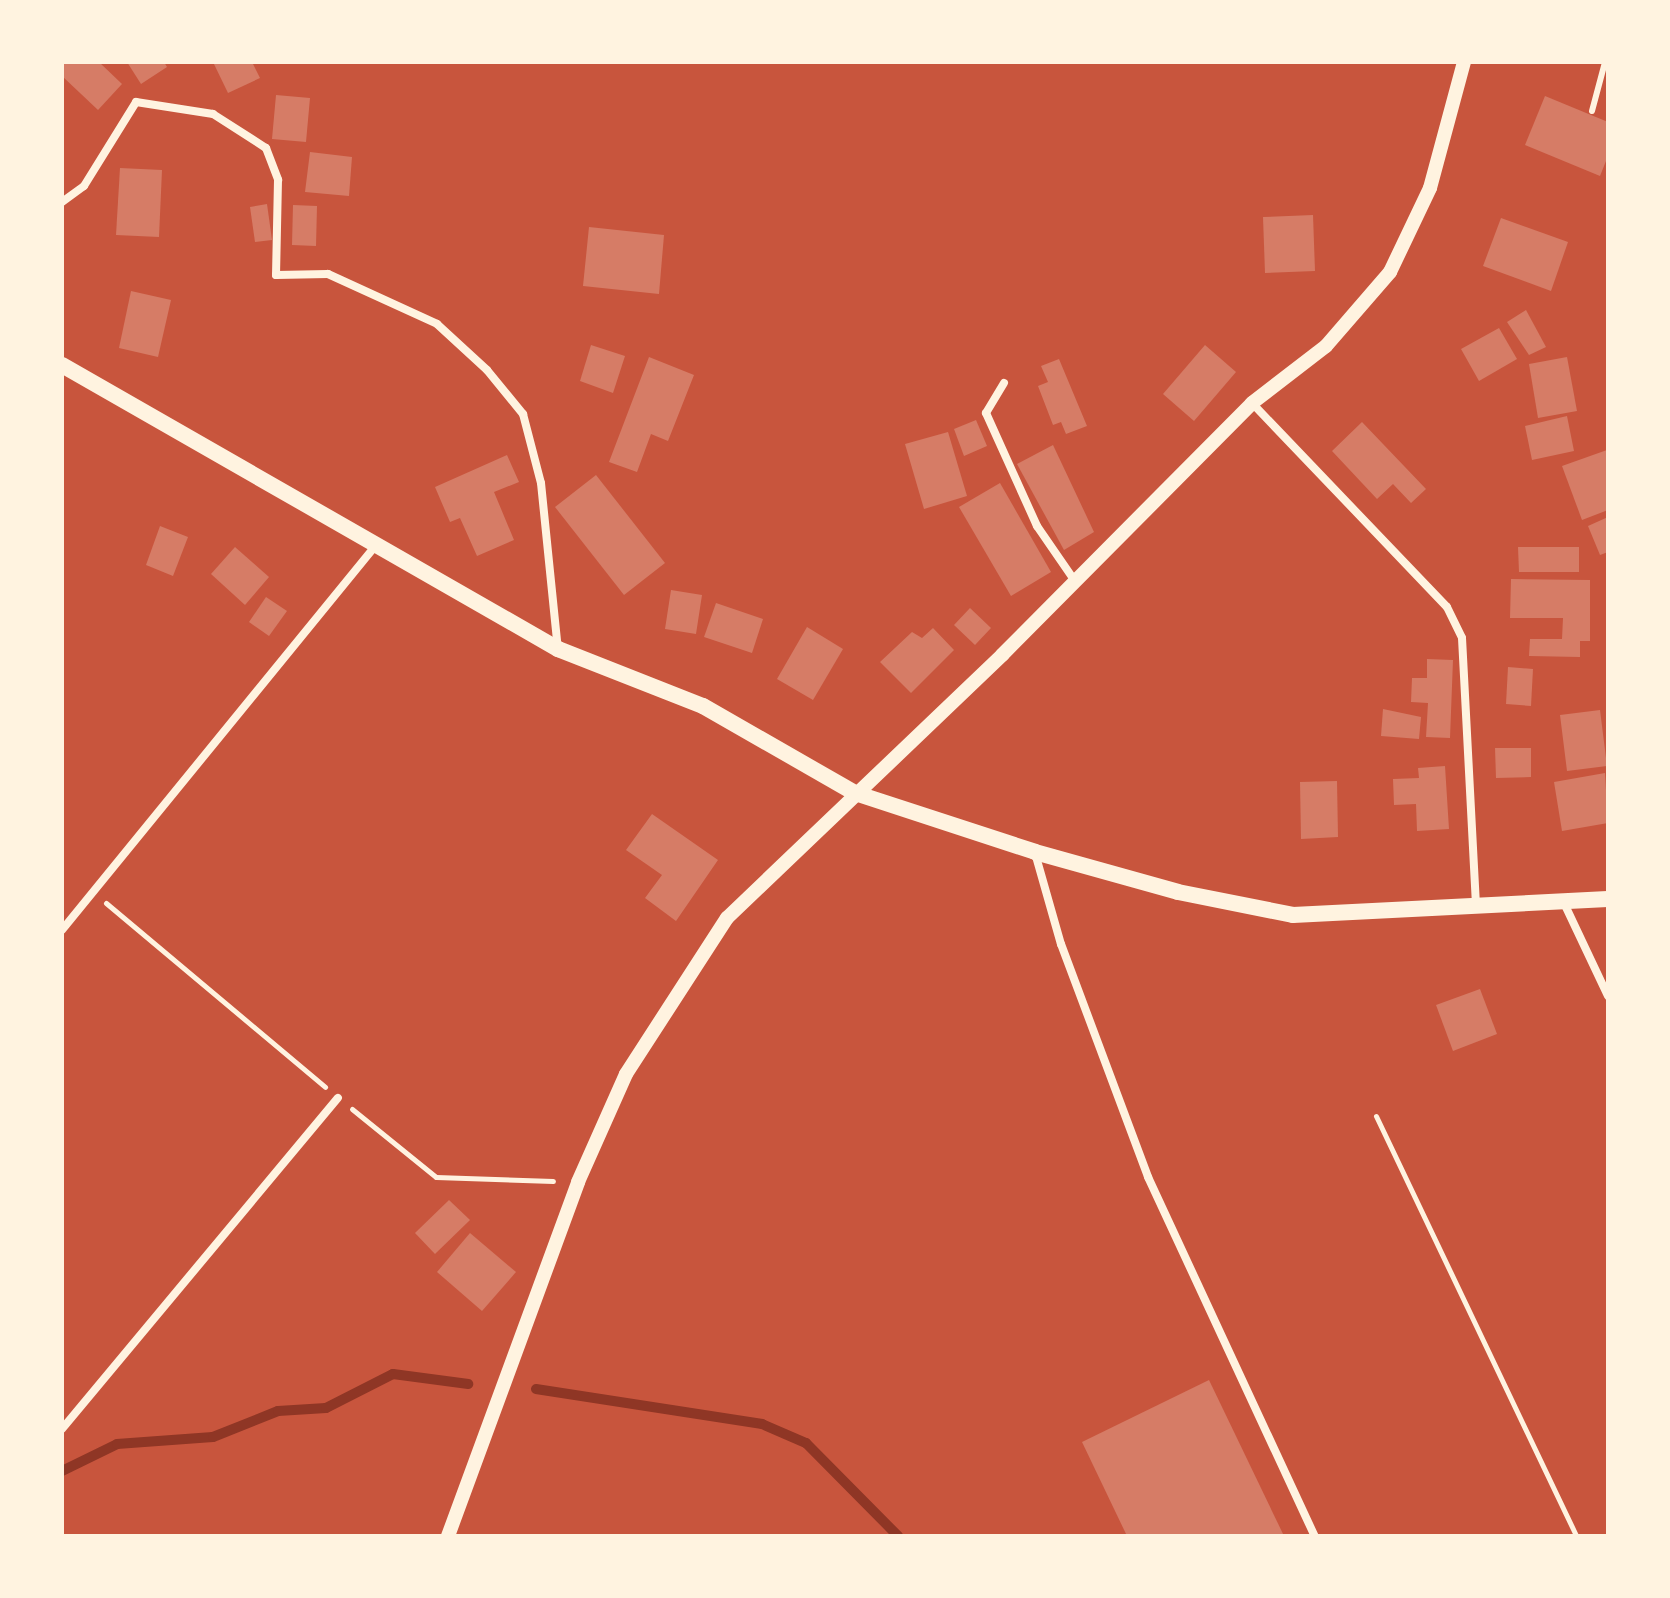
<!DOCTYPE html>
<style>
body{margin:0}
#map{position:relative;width:1670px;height:1598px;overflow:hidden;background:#c8553d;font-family:Rubik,sans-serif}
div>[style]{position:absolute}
.stream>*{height:10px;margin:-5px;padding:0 5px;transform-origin:5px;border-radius:5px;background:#8f3625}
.building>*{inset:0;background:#d67c66}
.path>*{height:5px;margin:-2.5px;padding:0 2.5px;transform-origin:2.5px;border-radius:2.5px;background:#fff3e0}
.service>*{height:6px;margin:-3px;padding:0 3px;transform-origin:3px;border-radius:3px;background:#fff3e0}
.minor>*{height:8px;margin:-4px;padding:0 4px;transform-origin:4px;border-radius:4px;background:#fff3e0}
.tertiary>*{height:14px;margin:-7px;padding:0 7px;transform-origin:7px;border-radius:7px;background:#fff3e0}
.secondary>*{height:16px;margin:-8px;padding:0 8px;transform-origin:8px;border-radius:8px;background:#fff3e0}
span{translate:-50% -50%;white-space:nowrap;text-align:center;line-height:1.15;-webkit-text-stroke:8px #fff3e0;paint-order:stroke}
.frame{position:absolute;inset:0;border:64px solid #fff3e0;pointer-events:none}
</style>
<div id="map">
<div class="stream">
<i style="left:536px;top:1389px;width:229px;rotate:8.8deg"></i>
<i style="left:762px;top:1424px;width:48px;rotate:23.4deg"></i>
<i style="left:806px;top:1443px;width:131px;rotate:45.3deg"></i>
<i style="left:62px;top:1471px;width:61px;rotate:-26.1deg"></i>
<i style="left:117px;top:1444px;width:96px;rotate:-4.2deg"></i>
<i style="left:213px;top:1437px;width:70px;rotate:-21.8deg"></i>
<i style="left:278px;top:1411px;width:48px;rotate:-3.6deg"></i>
<i style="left:326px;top:1408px;width:75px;rotate:-26.9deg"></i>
<i style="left:393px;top:1374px;width:76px;rotate:7.6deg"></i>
</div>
<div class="building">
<i style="clip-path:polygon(62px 62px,99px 62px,122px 84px,98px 110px,62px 76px)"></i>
<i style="clip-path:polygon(127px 62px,164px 62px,167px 67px,141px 84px)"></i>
<i style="clip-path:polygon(213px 62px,252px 62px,260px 78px,228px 93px)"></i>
<i style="clip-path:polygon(276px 95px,310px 98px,306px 142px,272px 139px)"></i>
<i style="clip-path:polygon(1545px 96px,1608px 122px,1608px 156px,1600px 176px,1525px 145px)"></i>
<i style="clip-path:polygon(310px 152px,352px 157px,349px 196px,305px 192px)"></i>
<i style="clip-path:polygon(120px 168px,162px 170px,159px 237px,116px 235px)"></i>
<i style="clip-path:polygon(267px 204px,272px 240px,255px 242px,250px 207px)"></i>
<i style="clip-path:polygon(293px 205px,317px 206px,316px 246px,292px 245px)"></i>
<i style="clip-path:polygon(1313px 215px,1315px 271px,1265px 273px,1263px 217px)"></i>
<i style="clip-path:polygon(1501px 218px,1568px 242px,1551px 291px,1483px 266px)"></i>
<i style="clip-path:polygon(589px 227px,664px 235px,659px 294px,583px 286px)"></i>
<i style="clip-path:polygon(131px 291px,171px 300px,158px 357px,119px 348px)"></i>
<i style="clip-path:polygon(1526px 310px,1546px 347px,1529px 355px,1507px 322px)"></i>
<i style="clip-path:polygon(1499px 328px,1517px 359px,1479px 381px,1461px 349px)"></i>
<i style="clip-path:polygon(591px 345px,625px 356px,613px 393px,580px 381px)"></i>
<i style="clip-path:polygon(1205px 345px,1236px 372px,1194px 421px,1163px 394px)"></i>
<i style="clip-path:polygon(649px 357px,694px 375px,668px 441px,651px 434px,637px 472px,609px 462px)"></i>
<i style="clip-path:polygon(1567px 357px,1577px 411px,1538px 418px,1529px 364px)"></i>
<i style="clip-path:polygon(1059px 359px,1087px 426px,1066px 434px,1061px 422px,1053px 425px,1038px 386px,1048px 382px,1041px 366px)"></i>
<i style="clip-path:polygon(1567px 416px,1574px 451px,1532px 460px,1525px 426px)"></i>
<i style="clip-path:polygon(976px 420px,987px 446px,964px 456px,954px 429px)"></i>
<i style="clip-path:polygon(1362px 422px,1426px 489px,1411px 503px,1393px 484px,1377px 499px,1332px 451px)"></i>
<i style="clip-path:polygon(948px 432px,967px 496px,924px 509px,905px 444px)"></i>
<i style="clip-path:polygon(1053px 445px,1094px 532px,1064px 550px,1017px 464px)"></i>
<i style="clip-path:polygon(1607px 450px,1608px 510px,1582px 520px,1562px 466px)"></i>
<i style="clip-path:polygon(507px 455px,519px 482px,494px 492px,514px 540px,477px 556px,460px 518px,450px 522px,435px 487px)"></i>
<i style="clip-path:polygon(596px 475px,665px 563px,624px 595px,555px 507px)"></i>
<i style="clip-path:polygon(1000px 483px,1051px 572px,1011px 596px,959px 507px)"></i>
<i style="clip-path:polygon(1608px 517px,1608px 552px,1600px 555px,1588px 526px)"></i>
<i style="clip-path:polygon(160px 526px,188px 537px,173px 576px,146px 565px)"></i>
<i style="clip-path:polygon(235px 547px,269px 577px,245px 605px,211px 574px)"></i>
<i style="clip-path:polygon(1518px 547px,1579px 547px,1579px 572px,1519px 572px)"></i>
<i style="clip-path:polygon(1511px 579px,1590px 580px,1590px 641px,1580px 641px,1580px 657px,1529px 656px,1530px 639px,1562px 639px,1563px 618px,1510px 618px)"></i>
<i style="clip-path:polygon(671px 590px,702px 595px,696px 634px,665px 629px)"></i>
<i style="clip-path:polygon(266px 597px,287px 611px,269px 636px,249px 622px)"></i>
<i style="clip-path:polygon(716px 603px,763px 619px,752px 653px,704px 637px)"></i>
<i style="clip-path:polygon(970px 608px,991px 628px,975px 645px,954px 625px)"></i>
<i style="clip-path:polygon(807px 627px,843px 649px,813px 700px,777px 679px)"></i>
<i style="clip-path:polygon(933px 628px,954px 650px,911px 693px,880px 662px,912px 632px,922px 638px)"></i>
<i style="clip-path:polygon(1427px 659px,1453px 660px,1450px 738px,1426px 737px,1428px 703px,1411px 702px,1412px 678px,1427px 678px)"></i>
<i style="clip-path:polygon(1508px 667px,1533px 669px,1531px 706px,1506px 704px)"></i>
<i style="clip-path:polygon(1383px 709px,1421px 717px,1419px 739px,1381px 736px)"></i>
<i style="clip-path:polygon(1600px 710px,1607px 766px,1567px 771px,1560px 715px)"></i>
<i style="clip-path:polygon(1495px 748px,1531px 748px,1531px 777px,1496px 778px)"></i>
<i style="clip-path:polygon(1445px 766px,1449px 829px,1417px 831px,1416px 804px,1394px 805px,1393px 779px,1419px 778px,1418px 768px)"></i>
<i style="clip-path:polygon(1605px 773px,1608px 823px,1562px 831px,1554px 782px)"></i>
<i style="clip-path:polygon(1337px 781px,1338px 837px,1301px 839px,1300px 782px)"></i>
<i style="clip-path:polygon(652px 814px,718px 860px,676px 921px,645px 898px,662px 875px,626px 850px)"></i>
<i style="clip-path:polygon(1480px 989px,1497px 1034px,1453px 1051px,1436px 1005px)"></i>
<i style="clip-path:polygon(449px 1200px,470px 1220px,435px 1254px,415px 1233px)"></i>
<i style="clip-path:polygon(470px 1233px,516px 1272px,482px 1311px,437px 1272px)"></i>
<i style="clip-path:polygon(1209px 1380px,1284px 1536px,1127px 1536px,1082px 1442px)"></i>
</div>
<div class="path">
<i style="left:106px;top:903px;width:286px;rotate:40deg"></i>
<i style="left:352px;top:1109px;width:108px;rotate:39deg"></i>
<i style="left:436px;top:1177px;width:117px;rotate:2deg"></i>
<i style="left:1376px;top:1116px;width:465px;rotate:64.5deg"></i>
</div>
<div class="service">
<i style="left:1592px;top:111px;width:51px;rotate:-75.1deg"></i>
</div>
<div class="minor">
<i style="left:62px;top:202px;width:27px;rotate:-36deg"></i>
<i style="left:84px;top:186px;width:99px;rotate:-58.2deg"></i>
<i style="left:136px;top:102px;width:78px;rotate:8.9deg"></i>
<i style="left:213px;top:114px;width:63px;rotate:32.7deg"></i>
<i style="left:266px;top:148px;width:34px;rotate:69deg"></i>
<i style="left:278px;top:180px;width:95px;rotate:91.2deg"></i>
<i style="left:276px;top:275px;width:52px;rotate:-1.1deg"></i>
<i style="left:328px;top:274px;width:120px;rotate:24.6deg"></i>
<i style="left:437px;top:324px;width:68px;rotate:42.6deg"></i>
<i style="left:487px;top:370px;width:57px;rotate:50.7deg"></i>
<i style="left:523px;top:414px;width:71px;rotate:75.4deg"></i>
<i style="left:541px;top:483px;width:167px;rotate:84.2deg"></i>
<i style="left:1004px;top:383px;width:35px;rotate:121deg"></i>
<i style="left:986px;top:413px;width:124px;rotate:65.7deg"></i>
<i style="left:1037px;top:526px;width:67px;rotate:55.4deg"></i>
<i style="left:1252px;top:403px;width:282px;rotate:46.3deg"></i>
<i style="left:1447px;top:607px;width:34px;rotate:64deg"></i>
<i style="left:1462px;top:638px;width:267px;rotate:87deg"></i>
<i style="left:1035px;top:853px;width:95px;rotate:74.1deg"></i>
<i style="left:1061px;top:944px;width:249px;rotate:69.5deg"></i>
<i style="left:1148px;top:1177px;width:396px;rotate:65.1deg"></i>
<i style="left:1564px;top:903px;width:103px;rotate:64.7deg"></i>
<i style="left:62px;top:930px;width:494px;rotate:-50.8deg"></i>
<i style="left:62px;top:1429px;width:431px;rotate:-50.2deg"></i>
</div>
<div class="tertiary">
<i style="left:448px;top:1536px;width:377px;rotate:-69.8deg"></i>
<i style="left:578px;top:1182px;width:118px;rotate:-66deg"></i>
<i style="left:626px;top:1074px;width:186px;rotate:-57.1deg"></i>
<i style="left:727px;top:918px;width:381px;rotate:-43.7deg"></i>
<i style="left:1002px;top:655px;width:355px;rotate:-45.2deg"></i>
<i style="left:1252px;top:403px;width:93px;rotate:-37.6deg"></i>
<i style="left:1326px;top:346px;width:98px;rotate:-49.1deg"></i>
<i style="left:1390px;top:272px;width:93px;rotate:-64.5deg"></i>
<i style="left:1430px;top:188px;width:131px;rotate:-74.9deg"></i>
</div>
<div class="secondary">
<i style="left:62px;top:365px;width:572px;rotate:29.79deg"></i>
<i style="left:558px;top:649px;width:156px;rotate:21.5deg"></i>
<i style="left:703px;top:706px;width:175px;rotate:29.8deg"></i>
<i style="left:855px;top:793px;width:189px;rotate:18.1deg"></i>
<i style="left:1035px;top:852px;width:148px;rotate:15.6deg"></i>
<i style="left:1178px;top:892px;width:117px;rotate:11.3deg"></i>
<i style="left:1293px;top:915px;width:315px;rotate:-2.9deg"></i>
</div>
<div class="frame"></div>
</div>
